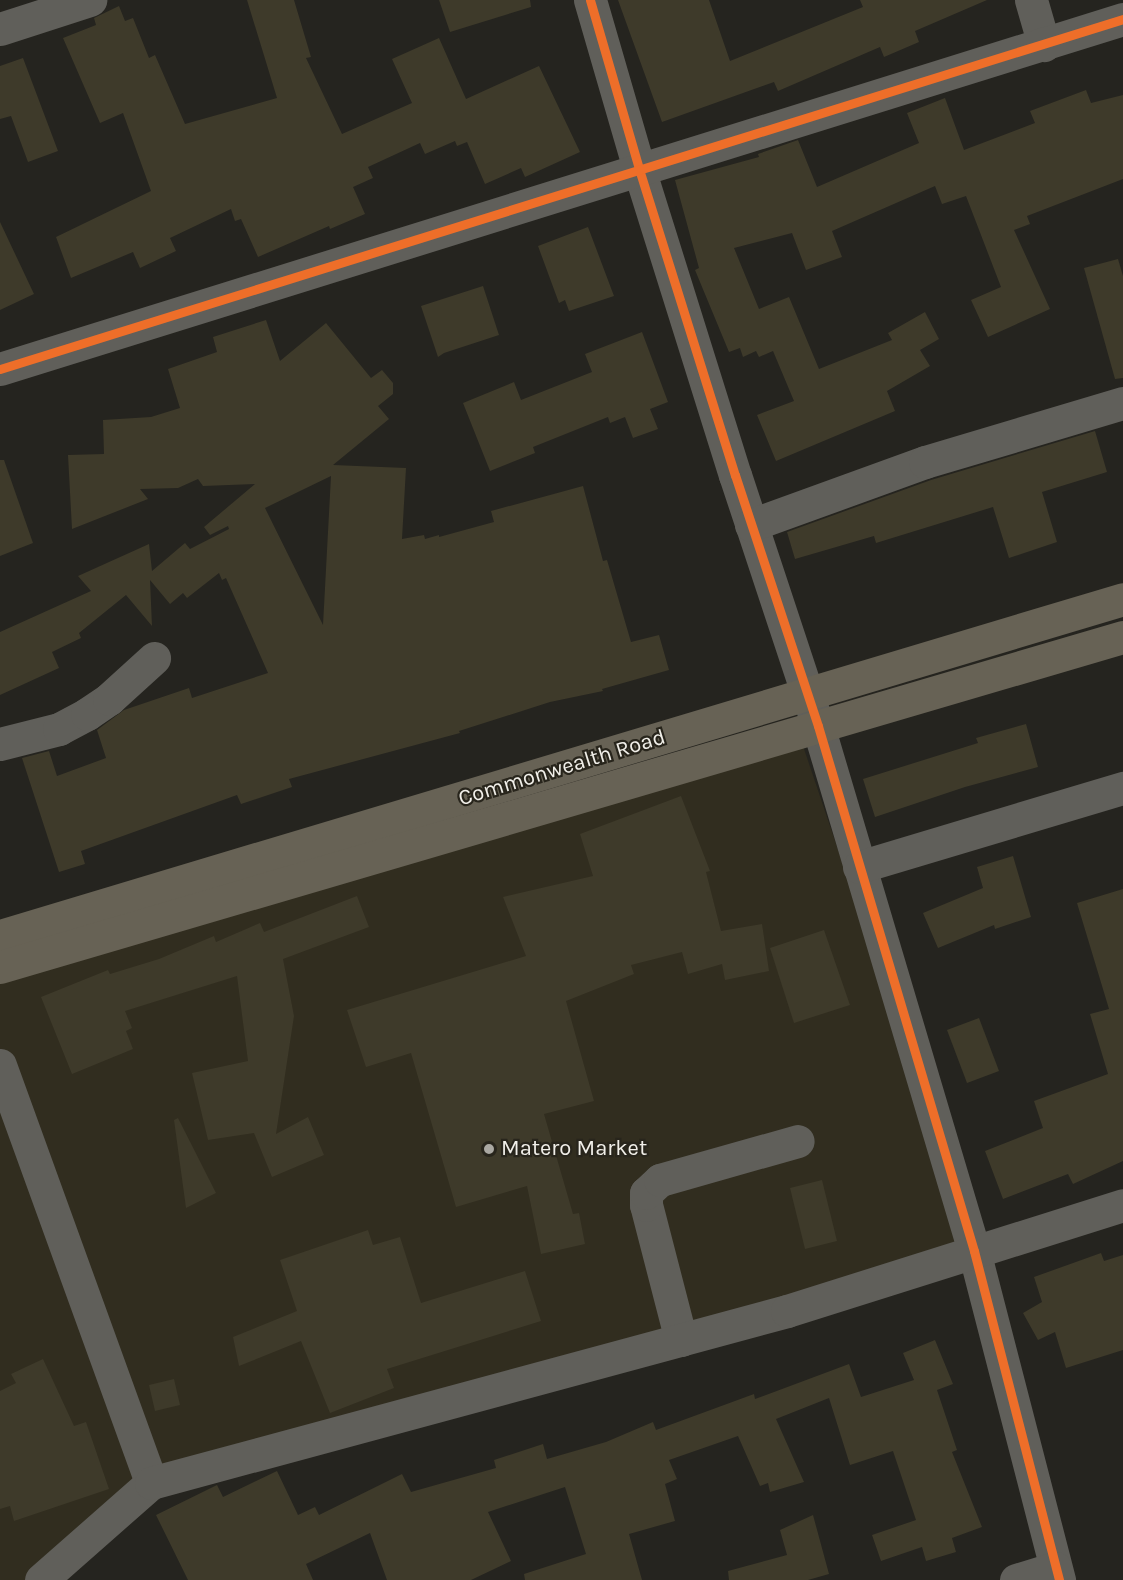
<!DOCTYPE html>
<style>
body{margin:0}
#map{position:relative;width:1123px;height:1580px;overflow:hidden;background:#25241f;font-family:Karla,sans-serif}
div>[style]{position:absolute}
.built>*{inset:0;background:#312d1f}
.building>*{inset:0;background:#3e3a2a}
.minor>*{height:33px;margin:-16.5px;padding:0 16.5px;transform-origin:16.5px;border-radius:16.5px;background:#605f5a}
.major>*{height:33px;margin:-16.5px;padding:0 16.5px;transform-origin:16.5px;border-radius:16.5px;background:#676255}
.cycleway>*{height:9px;margin:-4.5px;padding:0 4.5px;transform-origin:4.5px;border-radius:4.5px;background:#ee6e29}
.dots>*{width:16px;height:16px;translate:-50% -50%;box-sizing:border-box;border:3px solid #28251c;border-radius:50%}
span{translate:-50% -50%;white-space:nowrap;text-align:center;line-height:1.15;-webkit-text-stroke:4.5px #28251c;paint-order:stroke}
.street-label{font-size:22px;color:#f1efe9}
.poi-label{font-size:22px;color:#f1efe9}
.left{translate:0 -50%;text-align:left}
</style>
<div id="map">
<div class="built">
<i style="clip-path:polygon(799px 734px,975px 1256px,165px 1485px,52px 1580px,0 1580px,0 978px)"></i>
</div>
<div class="building">
<i style="clip-path:polygon(247px 0,294px 0,311px 57px,306px 58px,342px 134px,412px 103px,392px 59px,439px 38px,466px 99px,539px 66px,580px 152px,525px 177px,521px 168px,485px 184px,467px 142px,457px 146px,455px 141px,425px 154px,420px 143px,368px 167px,373px 178px,353px 187px,365px 214px,330px 229px,329px 226px,258px 257px,241px 219px,235px 221px,231px 209px,170px 238px,176px 251px,140px 268px,133px 252px,71px 278px,56px 237px,151px 191px,123px 113px,100px 123px,63px 38px,96px 25px,94px 18px,119px 6px,125px 21px,133px 18px,149px 58px,155px 55px,185px 124px,277px 98px)"></i>
<i style="clip-path:polygon(439px 0,530px 0,531px 7px,450px 32px)"></i>
<i style="clip-path:polygon(618px 0,709px 0,730px 61px,863px 7px,860px 0,987px 0,915px 31px,919px 42px,884px 57px,880px 47px,778px 91px,774px 82px,662px 122px)"></i>
<i style="clip-path:polygon(23px 58px,58px 151px,28px 162px,11px 116px,0 119px,0 66px)"></i>
<i style="clip-path:polygon(1086px 90px,1091px 103px,1123px 95px,1123px 179px,1027px 216px,1030px 224px,1014px 230px,1050px 309px,988px 337px,971px 300px,1001px 287px,966px 196px,942px 204px,935px 186px,832px 231px,842px 257px,806px 270px,792px 233px,734px 248px,759px 309px,789px 297px,819px 369px,892px 340px,888px 333px,925px 312px,939px 339px,920px 350px,930px 366px,887px 391px,895px 411px,776px 461px,757px 415px,794px 401px,773px 351px,759px 357px,756px 351px,743px 357px,740px 348px,729px 352px,695px 270px,699px 268px,675px 180px,759px 157px,758px 154px,798px 140px,817px 187px,919px 143px,907px 113px,945px 98px,964px 150px,1035px 123px,1030px 111px)"></i>
<i style="clip-path:polygon(0 222px,34px 294px,0 310px)"></i>
<i style="clip-path:polygon(588px 227px,614px 296px,569px 311px,565px 300px,559px 303px,538px 246px)"></i>
<i style="clip-path:polygon(1118px 259px,1123px 276px,1123px 378px,1115px 379px,1084px 268px)"></i>
<i style="clip-path:polygon(483px 286px,499px 335px,444px 353px,438px 357px,421px 306px)"></i>
<i style="clip-path:polygon(evenodd,266px 320px,280px 361px,326px 323px,371px 378px,382px 370px,393px 383px,393px 394px,378px 406px,389px 419px,333px 465px,406px 468px,402px 539px,424px 535px,425px 539px,439px 535px,439px 537px,494px 522px,491px 511px,583px 486px,603px 561px,607px 560px,631px 642px,659px 635px,669px 670px,602px 689px,603px 691px,550px 702px,459px 731px,460px 733px,289px 779px,292px 787px,241px 804px,237px 795px,81px 851px,85px 864px,59px 872px,22px 758px,49px 751px,57px 776px,106px 758px,97px 730px,124px 710px,189px 688px,192px 698px,268px 673px,226px 578px,222px 580px,219px 573px,187px 598px,183px 593px,170px 604px,150px 580px,152px 626px,126px 595px,79px 633px,81px 638px,52px 652px,59px 668px,0 695px,0 632px,91px 591px,78px 576px,149px 544px,152px 571px,185px 543px,190px 549px,229px 529px,228px 526px,210px 535px,204px 527px,255px 484px,203px 486px,198px 479px,178px 488px,140px 489px,148px 499px,72px 529px,68px 455px,104px 454px,103px 420px,151px 417px,180px 408px,168px 369px,217px 352px,213px 337px,266px 320px,331px 476px,323px 625px,265px 508px,331px 476px)"></i>
<i style="clip-path:polygon(642px 332px,668px 402px,650px 409px,658px 429px,633px 438px,625px 417px,610px 423px,608px 417px,533px 447px,535px 453px,490px 471px,463px 403px,514px 382px,521px 400px,592px 372px,585px 354px)"></i>
<i style="clip-path:polygon(1095px 431px,1107px 472px,1042px 492px,1057px 542px,1009px 558px,993px 507px,876px 543px,874px 536px,795px 559px,787px 532px,931px 480px)"></i>
<i style="clip-path:polygon(0 460px,4px 460px,33px 543px,0 556px)"></i>
<i style="clip-path:polygon(1026px 724px,1038px 767px,965px 787px,875px 817px,863px 779px,978px 743px,976px 738px)"></i>
<i style="clip-path:polygon(681px 796px,710px 871px,706px 872px,721px 931px,762px 924px,769px 971px,725px 980px,722px 964px,688px 974px,682px 952px,631px 965px,634px 974px,566px 1001px,594px 1101px,544px 1114px,573px 1214px,579px 1213px,585px 1244px,541px 1254px,527px 1186px,456px 1207px,411px 1053px,366px 1067px,347px 1010px,526px 956px,503px 897px,593px 876px,580px 834px)"></i>
<i style="clip-path:polygon(1013px 856px,1031px 917px,995px 929px,994px 925px,938px 948px,923px 913px,983px 888px,977px 867px)"></i>
<i style="clip-path:polygon(1123px 889px,1123px 1161px,1073px 1184px,1068px 1174px,1003px 1199px,985px 1151px,1043px 1128px,1034px 1101px,1108px 1074px,1090px 1014px,1109px 1009px,1077px 903px)"></i>
<i style="clip-path:polygon(357px 896px,369px 927px,283px 959px,294px 1016px,276px 1134px,308px 1117px,324px 1155px,272px 1177px,254px 1133px,208px 1140px,192px 1073px,248px 1061px,237px 976px,125px 1011px,132px 1028px,126px 1031px,133px 1049px,72px 1074px,41px 997px,108px 970px,110px 974px,159px 959px,214px 936px,216px 942px,260px 923px,264px 932px)"></i>
<i style="clip-path:polygon(824px 930px,850px 1005px,794px 1023px,770px 948px)"></i>
<i style="clip-path:polygon(979px 1018px,999px 1071px,967px 1083px,947px 1030px)"></i>
<i style="clip-path:polygon(178px 1118px,216px 1193px,186px 1208px,174px 1120px)"></i>
<i style="clip-path:polygon(822px 1180px,837px 1241px,805px 1249px,790px 1188px)"></i>
<i style="clip-path:polygon(368px 1230px,373px 1245px,400px 1237px,421px 1303px,525px 1271px,541px 1321px,387px 1369px,394px 1388px,330px 1413px,301px 1341px,239px 1366px,233px 1337px,297px 1311px,280px 1260px)"></i>
<i style="clip-path:polygon(1101px 1253px,1104px 1261px,1123px 1255px,1123px 1350px,1066px 1368px,1055px 1332px,1038px 1340px,1023px 1313px,1042px 1302px,1034px 1277px)"></i>
<i style="clip-path:polygon(935px 1340px,953px 1384px,937px 1390px,957px 1450px,952px 1452px,982px 1527px,952px 1538px,956px 1552px,926px 1561px,922px 1547px,881px 1561px,872px 1535px,916px 1520px,893px 1451px,850px 1465px,829px 1398px,776px 1419px,804px 1482px,770px 1492px,768px 1483px,760px 1486px,738px 1436px,669px 1460px,677px 1479px,665px 1484px,675px 1521px,629px 1534px,642px 1580px,525px 1580px,524px 1574px,586px 1554px,565px 1487px,488px 1512px,511px 1561px,471px 1580px,387px 1580px,370px 1533px,306px 1564px,313px 1580px,188px 1580px,156px 1515px,217px 1485px,223px 1497px,277px 1471px,298px 1515px,315px 1507px,319px 1515px,402px 1474px,411px 1492px,496px 1468px,494px 1460px,543px 1444px,547px 1459px,606px 1442px,653px 1422px,656px 1430px,754px 1394px,755px 1399px,849px 1364px,861px 1397px,914px 1380px,903px 1353px)"></i>
<i style="clip-path:polygon(43px 1359px,74px 1426px,86px 1422px,109px 1489px,14px 1521px,10px 1506px,0 1509px,0 1391px,16px 1383px,11px 1374px)"></i>
<i style="clip-path:polygon(174px 1379px,180px 1405px,155px 1411px,149px 1385px)"></i>
<i style="clip-path:polygon(813px 1515px,829px 1574px,808px 1580px,729px 1580px,728px 1571px,787px 1555px,780px 1530px)"></i>
</div>
<div class="minor">
<i style="left:590px;top:0;width:176px;rotate:73.8deg"></i>
<i style="left:639px;top:169px;width:321px;rotate:72.6deg"></i>
<i style="left:735px;top:475px;width:264px;rotate:71.7deg"></i>
<i style="left:818px;top:726px;width:548px;rotate:73.45deg"></i>
<i style="left:974px;top:1251px;width:340px;rotate:75.5deg"></i>
<i style="left:1031px;top:0;width:47px;rotate:73.9deg"></i>
<i style="left:0;top:29px;width:95px;rotate:-17.9deg"></i>
<i style="left:0;top:369px;width:1176px;rotate:-17.31deg"></i>
<i style="left:751px;top:525px;width:185px;rotate:-19.9deg"></i>
<i style="left:925px;top:462px;width:207px;rotate:-16.6deg"></i>
<i style="left:0;top:744px;width:61px;rotate:-14.3deg"></i>
<i style="left:59px;top:729px;width:32px;rotate:-28deg"></i>
<i style="left:87px;top:714px;width:27px;rotate:-34deg"></i>
<i style="left:109px;top:699px;width:61px;rotate:-42.3deg"></i>
<i style="left:859px;top:867px;width:276px;rotate:-16.7deg"></i>
<i style="left:0;top:1065px;width:444px;rotate:70.1deg"></i>
<i style="left:681px;top:1340px;width:139px;rotate:-104.5deg"></i>
<i style="left:646px;top:1205px;width:12px;rotate:-90deg"></i>
<i style="left:646px;top:1193px;width:19px;rotate:-43deg"></i>
<i style="left:660px;top:1180px;width:143px;rotate:-15.8deg"></i>
<i style="left:41px;top:1580px;width:147px;rotate:-41.4deg"></i>
<i style="left:151px;top:1483px;width:659px;rotate:-15.13deg"></i>
<i style="left:787px;top:1311px;width:352px;rotate:-17.5deg"></i>
<i style="left:1016px;top:1580px;width:41px;rotate:-17.1deg"></i>
</div>
<div class="major">
<i style="left:0;top:936px;width:1172px;rotate:-16.7deg"></i>
<i style="left:0;top:967px;width:1170px;rotate:-16.38deg"></i>
</div>
<div class="cycleway">
<i style="left:590px;top:0;width:176px;rotate:73.8deg"></i>
<i style="left:639px;top:169px;width:321px;rotate:72.6deg"></i>
<i style="left:735px;top:475px;width:264px;rotate:71.7deg"></i>
<i style="left:818px;top:726px;width:548px;rotate:73.45deg"></i>
<i style="left:974px;top:1251px;width:340px;rotate:75.5deg"></i>
<i style="left:0;top:369px;width:1176px;rotate:-17.31deg"></i>
</div>
<div class="dots">
<i style="left:489px;top:1149px;background:#aaa8a2"></i>
</div>
<div class="street-label">
<span style="left:562px;top:768px;rotate:-17deg">Commonwealth Road</span>
</div>
<div class="poi-label">
<span class="left" style="left:501px;top:1149px">Matero Market</span>
</div>
</div>
